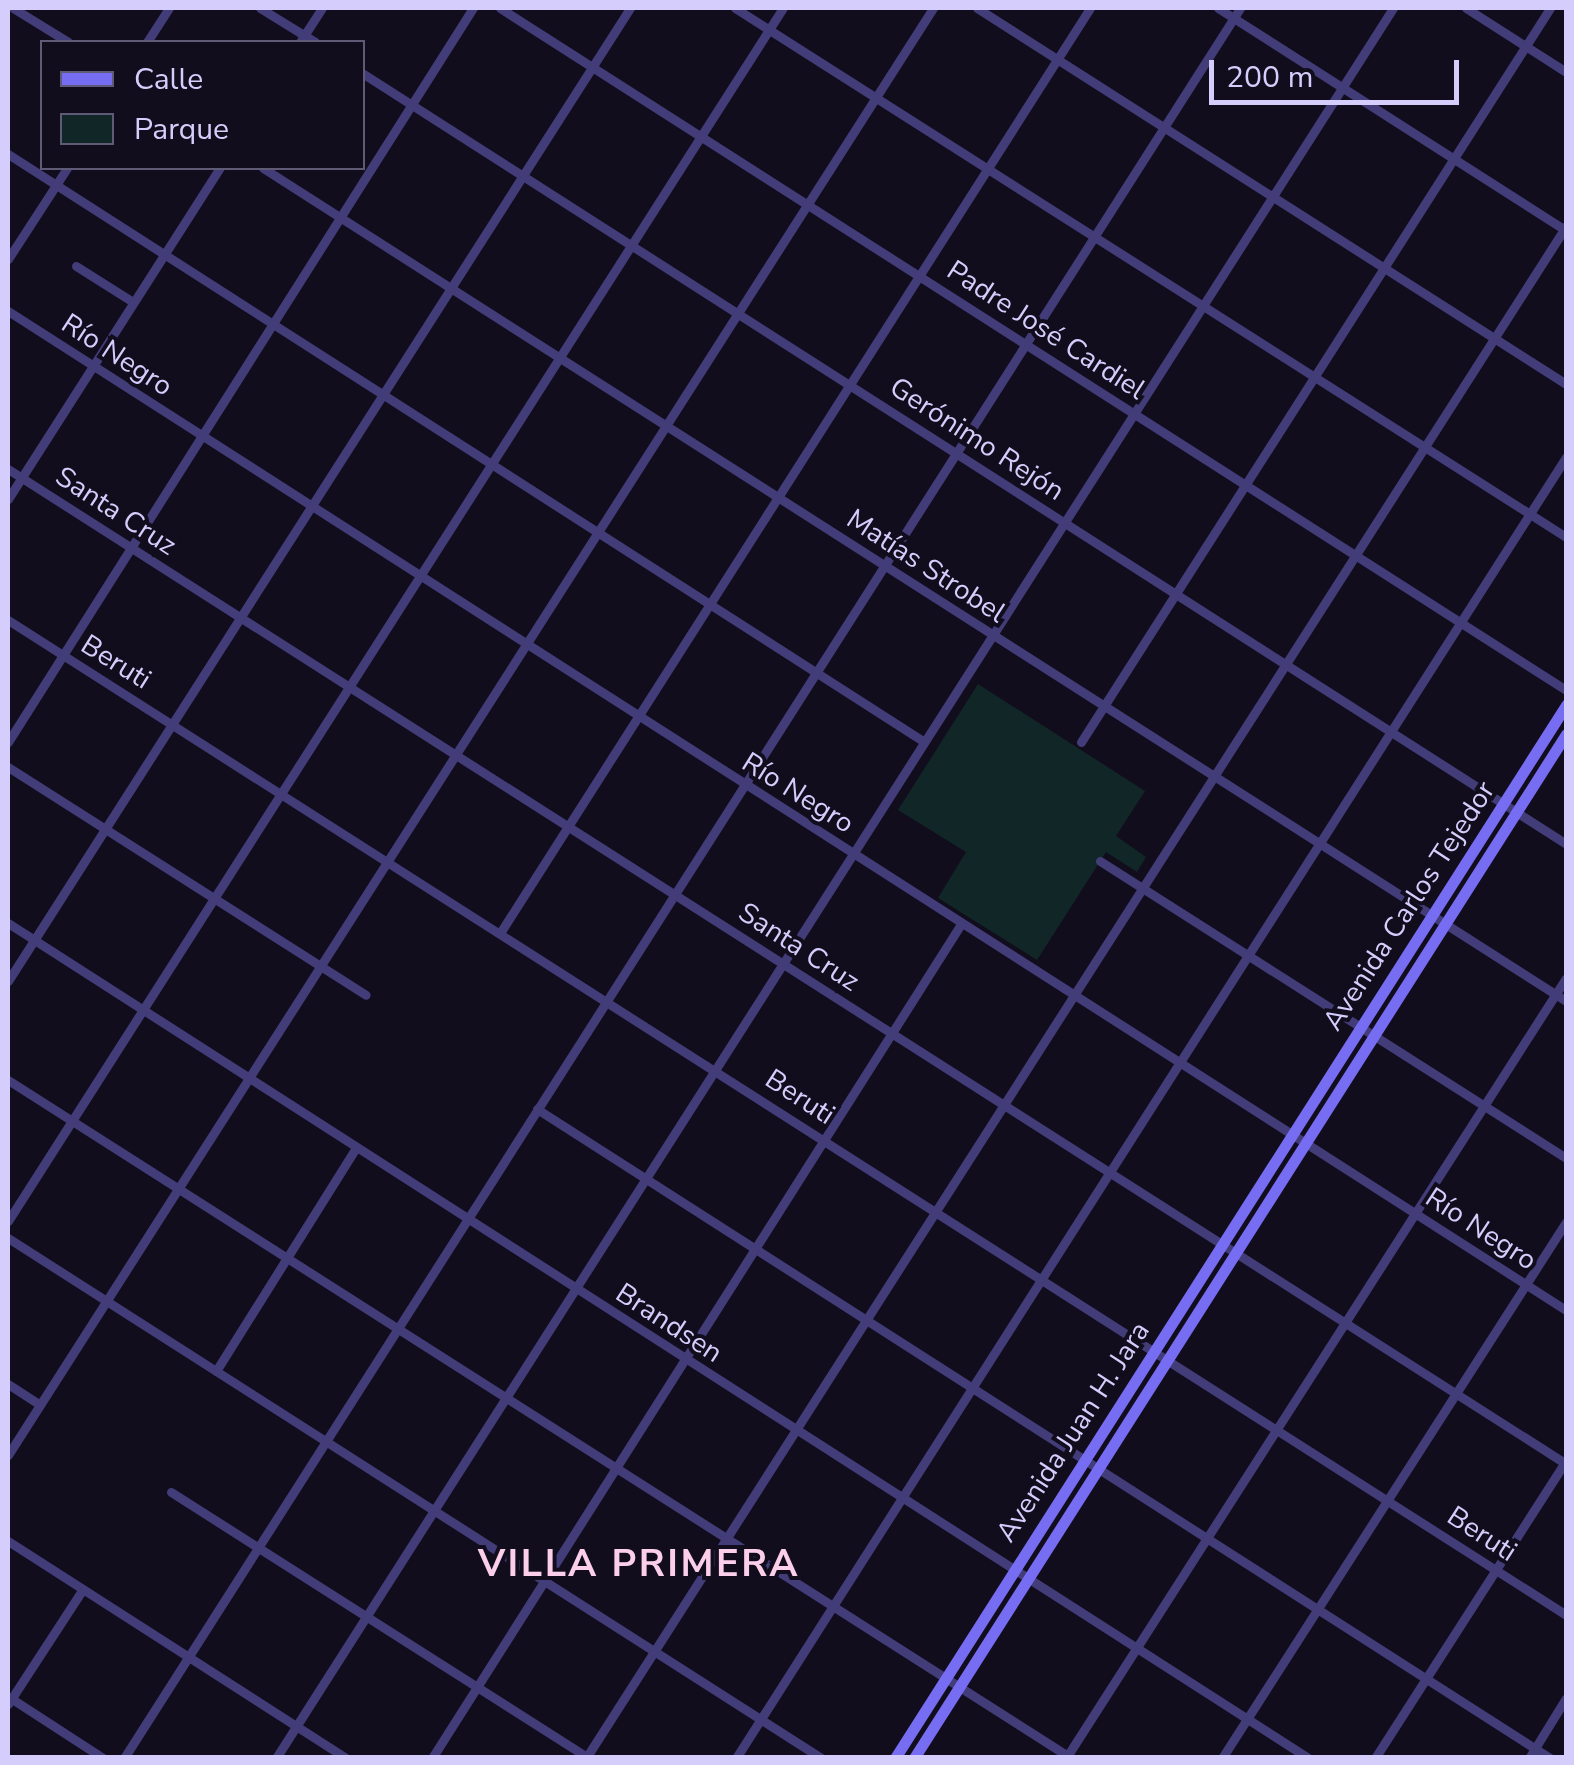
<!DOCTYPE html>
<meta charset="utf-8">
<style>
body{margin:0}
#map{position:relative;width:1574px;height:1765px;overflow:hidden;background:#110d1d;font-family:"Nunito Sans",sans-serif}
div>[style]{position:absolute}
.green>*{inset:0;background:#112626}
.minor>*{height:9px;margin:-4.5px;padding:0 4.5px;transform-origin:4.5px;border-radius:4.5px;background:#423c78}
.secondary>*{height:11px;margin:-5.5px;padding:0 5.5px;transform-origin:5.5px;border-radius:5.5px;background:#776df2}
span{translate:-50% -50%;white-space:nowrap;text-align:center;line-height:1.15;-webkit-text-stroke:8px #110d1d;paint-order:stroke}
.street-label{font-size:28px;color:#d5cdfb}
.district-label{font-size:38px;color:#fbcfe9;font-weight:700;letter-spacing:2.5px}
.frame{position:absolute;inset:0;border:10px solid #d5cdfb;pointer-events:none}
.legend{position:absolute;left:40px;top:40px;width:325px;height:130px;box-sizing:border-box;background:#110d1d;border:2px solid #5f5a76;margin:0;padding:12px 18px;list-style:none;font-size:30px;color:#d5cdfb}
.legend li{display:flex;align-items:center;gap:20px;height:50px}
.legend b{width:50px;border:2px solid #5f5a76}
.scale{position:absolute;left:1209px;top:60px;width:250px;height:45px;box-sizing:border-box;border:5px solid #d5cdfb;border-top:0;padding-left:12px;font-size:30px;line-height:35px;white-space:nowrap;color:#d5cdfb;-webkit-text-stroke:8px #110d1d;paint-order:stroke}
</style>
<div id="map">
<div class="green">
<i style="clip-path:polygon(978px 684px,1145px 791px,1116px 836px,1146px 857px,1137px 872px,1106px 852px,1037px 960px,938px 898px,966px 852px,898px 810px)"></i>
</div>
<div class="minor">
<i style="left:13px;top:8px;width:65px;rotate:31.7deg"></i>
<i style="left:260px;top:8px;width:65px;rotate:31.7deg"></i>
<i style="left:500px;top:8px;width:1265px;rotate:32.61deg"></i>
<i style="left:735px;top:8px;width:985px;rotate:32.48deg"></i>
<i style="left:977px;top:8px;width:699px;rotate:32.55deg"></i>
<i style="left:1218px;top:8px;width:412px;rotate:32.6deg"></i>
<i style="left:1466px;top:8px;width:119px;rotate:32.6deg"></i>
<i style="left:147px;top:42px;width:40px;rotate:-57.1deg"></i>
<i style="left:300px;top:42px;width:40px;rotate:-57.1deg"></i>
<i style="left:362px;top:73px;width:1430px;rotate:32.63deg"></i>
<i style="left:8px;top:154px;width:1087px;rotate:32.68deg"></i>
<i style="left:263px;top:168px;width:1547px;rotate:32.59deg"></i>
<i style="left:8px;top:259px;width:108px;rotate:-57deg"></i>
<i style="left:76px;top:266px;width:67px;rotate:32.3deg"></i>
<i style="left:8px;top:311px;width:1851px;rotate:32.67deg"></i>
<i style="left:8px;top:469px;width:1849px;rotate:32.56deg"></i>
<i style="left:8px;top:499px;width:393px;rotate:-57.4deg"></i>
<i style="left:8px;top:620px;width:1849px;rotate:32.56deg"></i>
<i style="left:8px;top:742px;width:869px;rotate:-57.65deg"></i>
<i style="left:1081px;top:742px;width:871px;rotate:-57.42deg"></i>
<i style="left:8px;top:767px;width:424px;rotate:32.5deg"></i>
<i style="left:1100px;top:861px;width:553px;rotate:32.51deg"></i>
<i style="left:8px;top:923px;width:1545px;rotate:32.71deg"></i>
<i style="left:502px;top:930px;width:1094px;rotate:-57.47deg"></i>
<i style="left:8px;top:981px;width:1155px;rotate:-57.41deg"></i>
<i style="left:8px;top:1080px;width:1261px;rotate:32.53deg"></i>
<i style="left:537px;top:1109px;width:1203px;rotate:32.65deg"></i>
<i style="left:8px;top:1221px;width:1439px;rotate:-57.43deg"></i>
<i style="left:8px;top:1238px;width:965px;rotate:32.6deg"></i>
<i style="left:216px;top:1371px;width:263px;rotate:-57.9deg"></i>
<i style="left:8px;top:1384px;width:38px;rotate:33deg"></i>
<i style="left:8px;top:1455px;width:1717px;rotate:-57.41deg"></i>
<i style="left:171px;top:1492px;width:495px;rotate:32.5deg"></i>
<i style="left:8px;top:1541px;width:402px;rotate:32.7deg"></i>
<i style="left:9px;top:1697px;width:112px;rotate:33deg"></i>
<i style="left:8px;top:1704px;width:137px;rotate:-56.9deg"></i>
<i style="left:124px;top:1758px;width:2076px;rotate:-57.47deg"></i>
<i style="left:276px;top:1758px;width:2076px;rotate:-57.45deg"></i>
<i style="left:432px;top:1758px;width:988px;rotate:-57.61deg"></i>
<i style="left:586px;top:1758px;width:1819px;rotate:-57.39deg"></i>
<i style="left:736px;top:1758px;width:1543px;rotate:-57.46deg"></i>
<i style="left:1066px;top:1758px;width:926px;rotate:-57.34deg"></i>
<i style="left:1222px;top:1758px;width:637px;rotate:-57.31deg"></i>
<i style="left:1375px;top:1758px;width:353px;rotate:-57.3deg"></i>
<i style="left:1529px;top:1758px;width:70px;rotate:-58.3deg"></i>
</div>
<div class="secondary">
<i style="left:895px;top:1758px;width:1249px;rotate:-57.49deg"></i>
<i style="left:914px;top:1758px;width:1214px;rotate:-57.51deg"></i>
</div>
<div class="street-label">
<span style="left:1046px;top:330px;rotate:33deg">Padre José Cardiel</span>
<span style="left:117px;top:355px;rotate:33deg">Río Negro</span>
<span style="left:977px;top:439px;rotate:33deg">Gerónimo Rejón</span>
<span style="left:116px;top:511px;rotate:33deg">Santa Cruz</span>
<span style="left:926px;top:566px;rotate:33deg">Matías Strobel</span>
<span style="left:116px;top:662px;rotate:32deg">Beruti</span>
<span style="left:798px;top:793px;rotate:32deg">Río Negro</span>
<span style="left:1409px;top:906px;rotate:-57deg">Avenida Carlos Tejedor</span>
<span style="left:799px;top:947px;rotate:33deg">Santa Cruz</span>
<span style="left:800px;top:1097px;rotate:33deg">Beruti</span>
<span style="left:1481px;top:1229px;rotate:33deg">Río Negro</span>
<span style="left:669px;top:1323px;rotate:33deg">Brandsen</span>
<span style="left:1073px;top:1432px;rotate:-57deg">Avenida Juan H. Jara</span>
<span style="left:1482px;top:1534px;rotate:33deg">Beruti</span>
</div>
<div class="district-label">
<span style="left:639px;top:1564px">VILLA PRIMERA</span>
</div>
<div class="frame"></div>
<ul class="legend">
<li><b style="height:12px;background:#776df2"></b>Calle</li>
<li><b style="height:28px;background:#112626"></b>Parque</li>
</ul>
<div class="scale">200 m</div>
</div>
